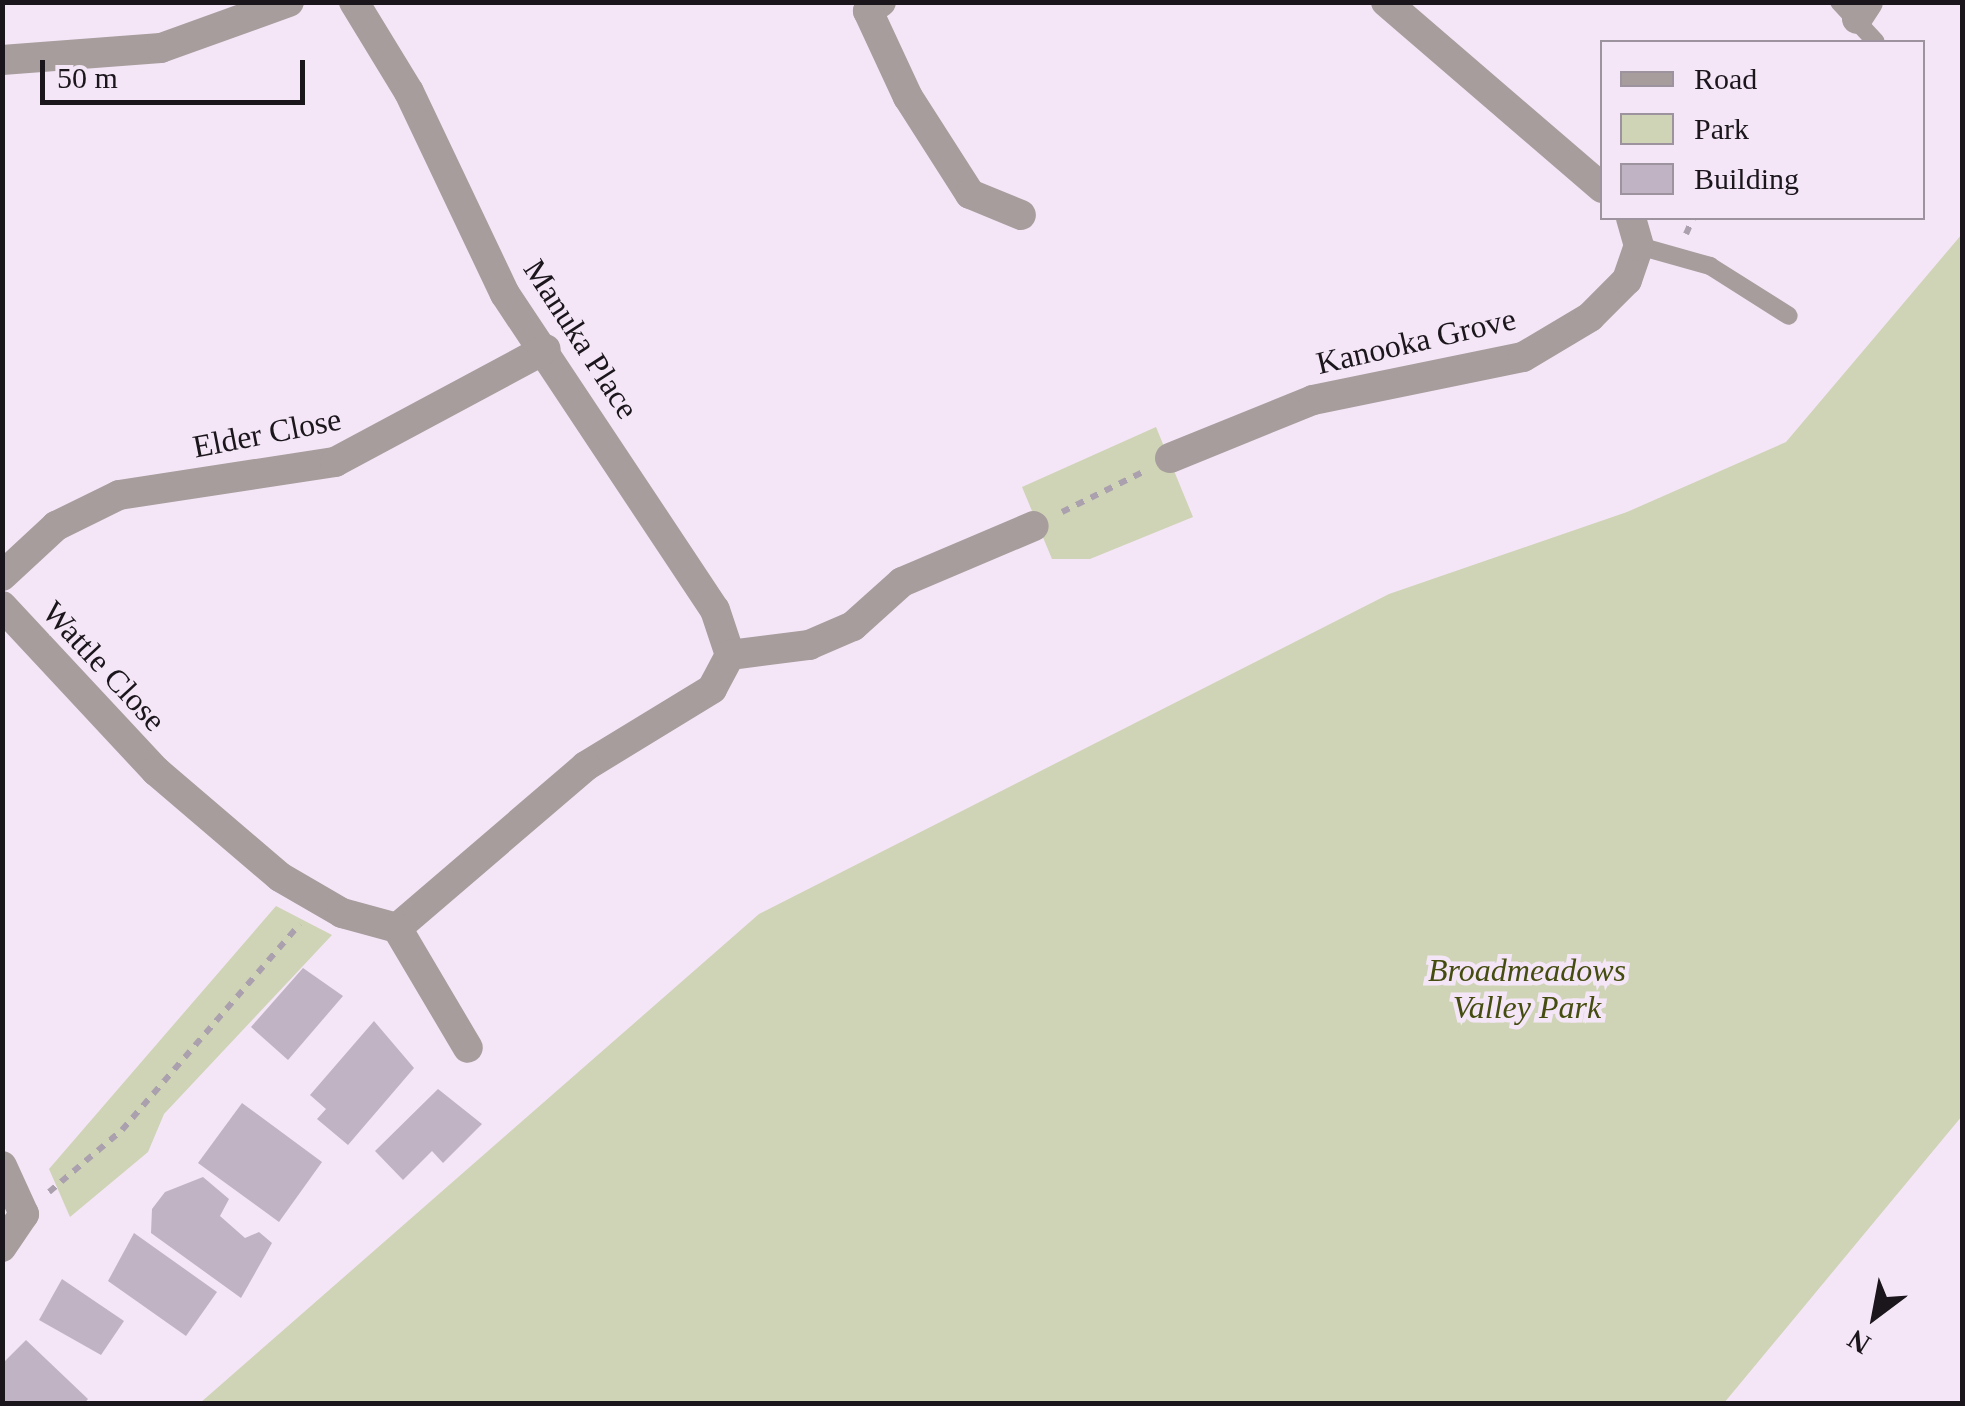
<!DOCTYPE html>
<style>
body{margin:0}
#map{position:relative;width:1965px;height:1406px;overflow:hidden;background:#f4e6f7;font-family:Georgia,serif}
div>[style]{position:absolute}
.green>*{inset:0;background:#ced4b5}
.building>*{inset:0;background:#c0b3c3}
.path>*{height:6px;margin-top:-3px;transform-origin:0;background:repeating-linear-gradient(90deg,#aba0ae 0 8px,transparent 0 16px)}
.lane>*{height:18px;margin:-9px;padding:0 9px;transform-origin:9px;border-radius:9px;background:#a79d9c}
.street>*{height:30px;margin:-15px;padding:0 15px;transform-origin:15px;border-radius:15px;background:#a79d9c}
span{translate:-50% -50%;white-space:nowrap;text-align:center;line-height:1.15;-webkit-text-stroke:9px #f4e6f7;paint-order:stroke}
.street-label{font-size:32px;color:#1b161c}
.park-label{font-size:32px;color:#444c0f;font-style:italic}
.frame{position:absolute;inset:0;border:5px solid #1b161c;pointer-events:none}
.legend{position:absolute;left:1600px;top:40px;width:325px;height:180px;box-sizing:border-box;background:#f4e6f7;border:2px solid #9d939f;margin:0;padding:12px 18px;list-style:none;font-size:30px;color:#1b161c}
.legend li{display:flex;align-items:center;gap:20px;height:50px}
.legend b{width:50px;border:2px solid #9d939f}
.north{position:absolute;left:1825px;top:1266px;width:100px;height:100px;-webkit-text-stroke:8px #f4e6f7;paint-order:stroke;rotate:212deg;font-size:28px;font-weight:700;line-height:40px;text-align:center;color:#1b161c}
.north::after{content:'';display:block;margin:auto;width:35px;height:45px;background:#1b161c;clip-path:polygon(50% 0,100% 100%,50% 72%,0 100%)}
.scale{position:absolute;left:40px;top:60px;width:265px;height:45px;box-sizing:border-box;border:5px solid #1b161c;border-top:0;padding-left:12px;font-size:30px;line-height:35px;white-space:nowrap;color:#1b161c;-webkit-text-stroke:8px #f4e6f7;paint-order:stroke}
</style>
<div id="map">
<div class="green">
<i style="clip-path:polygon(1962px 234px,1962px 1116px,1724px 1403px,200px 1403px,759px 914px,1389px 594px,1627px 512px,1786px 442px)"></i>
<i style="clip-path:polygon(1156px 427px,1193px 517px,1090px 559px,1052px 559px,1022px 487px)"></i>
<i style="clip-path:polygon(276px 906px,332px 935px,164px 1114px,148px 1152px,70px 1217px,49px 1169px)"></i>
</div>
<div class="building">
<i style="clip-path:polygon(303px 968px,343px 996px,288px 1060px,251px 1027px)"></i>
<i style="clip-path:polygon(374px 1021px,414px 1068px,348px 1145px,317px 1119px,326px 1109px,310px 1095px)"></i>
<i style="clip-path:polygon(438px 1089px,482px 1124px,443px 1163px,432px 1151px,403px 1180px,375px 1151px)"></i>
<i style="clip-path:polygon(242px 1103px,322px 1162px,279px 1222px,198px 1163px)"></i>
<i style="clip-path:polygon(203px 1177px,229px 1199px,220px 1216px,245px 1238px,259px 1232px,272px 1243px,241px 1298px,151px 1233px,152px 1209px,165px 1192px)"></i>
<i style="clip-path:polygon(134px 1233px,217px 1292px,186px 1336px,108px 1281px)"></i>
<i style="clip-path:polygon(62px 1279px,124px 1321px,101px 1355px,39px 1320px)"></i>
<i style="clip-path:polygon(26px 1340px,88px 1399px,84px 1404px,2px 1404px,2px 1364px)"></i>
</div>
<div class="path">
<i style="left:1686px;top:234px;width:17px;rotate:-66deg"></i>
<i style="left:1062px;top:512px;width:93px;rotate:-26.3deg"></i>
<i style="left:49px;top:1192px;width:96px;rotate:-40.3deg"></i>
<i style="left:122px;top:1130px;width:272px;rotate:-49.2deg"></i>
</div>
<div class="lane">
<i style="left:1839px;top:2px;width:54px;rotate:47.2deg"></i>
<i style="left:1639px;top:246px;width:74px;rotate:15.7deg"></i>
<i style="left:1710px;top:266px;width:93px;rotate:32.3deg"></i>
</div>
<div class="street">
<i style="left:354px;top:2px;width:105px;rotate:58.6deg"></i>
<i style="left:409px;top:92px;width:224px;rotate:64.6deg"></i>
<i style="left:505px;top:294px;width:379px;rotate:56.4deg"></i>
<i style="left:715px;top:610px;width:47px;rotate:71.6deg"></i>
<i style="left:730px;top:655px;width:38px;rotate:118deg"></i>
<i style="left:712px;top:689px;width:148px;rotate:148.6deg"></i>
<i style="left:586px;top:766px;width:249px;rotate:139.4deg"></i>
<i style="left:881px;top:2px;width:16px;rotate:145deg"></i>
<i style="left:868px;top:11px;width:95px;rotate:65.1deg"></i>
<i style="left:908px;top:97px;width:115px;rotate:57.4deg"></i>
<i style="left:970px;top:194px;width:55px;rotate:22.4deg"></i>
<i style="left:1386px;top:2px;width:285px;rotate:40.7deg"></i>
<i style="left:1857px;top:19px;width:20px;rotate:-57deg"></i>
<i style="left:2px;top:60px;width:159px;rotate:-4.3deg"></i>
<i style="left:161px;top:48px;width:136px;rotate:-19.8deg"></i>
<i style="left:1170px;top:458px;width:154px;rotate:-22.1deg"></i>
<i style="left:1313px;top:400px;width:214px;rotate:-11.6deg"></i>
<i style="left:1523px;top:357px;width:78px;rotate:-30.8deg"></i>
<i style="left:1590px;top:317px;width:52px;rotate:-45deg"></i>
<i style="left:1627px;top:280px;width:36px;rotate:-71deg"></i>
<i style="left:1639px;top:246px;width:29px;rotate:-106deg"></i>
<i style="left:2px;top:576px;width:74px;rotate:-42.8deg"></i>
<i style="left:56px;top:526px;width:70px;rotate:-26.2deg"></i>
<i style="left:119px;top:495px;width:219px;rotate:-8.7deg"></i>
<i style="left:335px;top:462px;width:239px;rotate:-28.2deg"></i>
<i style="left:2px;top:606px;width:226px;rotate:47deg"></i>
<i style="left:156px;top:771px;width:163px;rotate:40.5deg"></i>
<i style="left:280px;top:877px;width:72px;rotate:30.1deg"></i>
<i style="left:342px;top:913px;width:57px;rotate:15.3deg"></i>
<i style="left:397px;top:928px;width:139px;rotate:59.4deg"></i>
<i style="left:730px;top:655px;width:80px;rotate:-7.2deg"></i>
<i style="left:809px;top:645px;width:48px;rotate:-23.4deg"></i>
<i style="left:853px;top:626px;width:66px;rotate:-41.9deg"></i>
<i style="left:902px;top:582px;width:143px;rotate:-23deg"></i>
<i style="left:2px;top:1166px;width:53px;rotate:65.4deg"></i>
<i style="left:24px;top:1214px;width:40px;rotate:124deg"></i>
</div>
<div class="street-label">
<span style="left:581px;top:339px;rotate:57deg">Manuka Place</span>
<span style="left:1416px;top:341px;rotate:-13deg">Kanooka Grove</span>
<span style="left:267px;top:433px;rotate:-11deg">Elder Close</span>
<span style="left:104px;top:666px;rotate:47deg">Wattle Close</span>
</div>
<div class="park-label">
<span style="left:1527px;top:989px">Broadmeadows<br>Valley Park</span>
</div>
<div class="frame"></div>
<ul class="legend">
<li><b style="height:12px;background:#a79d9c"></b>Road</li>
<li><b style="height:28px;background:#ced4b5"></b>Park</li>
<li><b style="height:28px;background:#c0b3c3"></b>Building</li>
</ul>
<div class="north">N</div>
<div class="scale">50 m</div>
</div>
